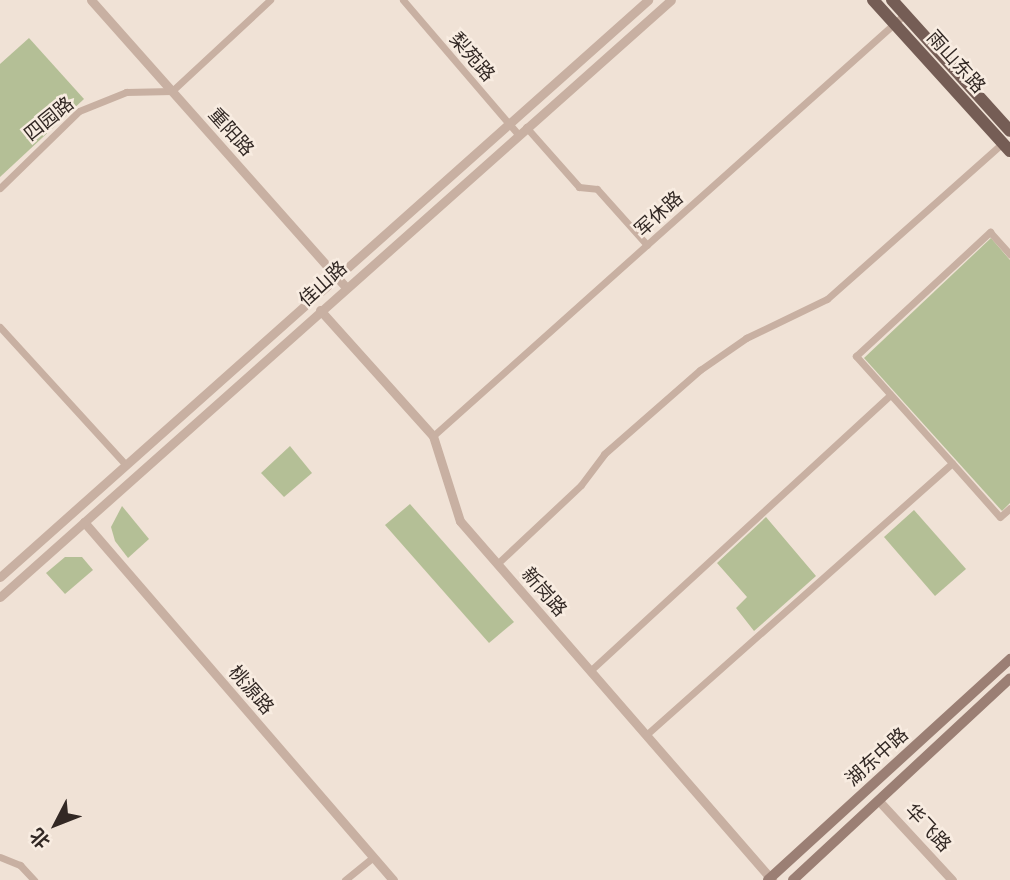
<!DOCTYPE html>
<meta charset="utf-8">
<style>
body{margin:0}
#map{position:relative;width:1010px;height:880px;overflow:hidden;background:#f0e2d6;font-family:"DM Sans","Noto Sans SC",sans-serif}
div>[style]{position:absolute}
.green>*{inset:0;background:#b4bf96}
.minor>*{height:7px;margin:-3.5px;padding:0 3.5px;transform-origin:3.5px;border-radius:3.5px;background:#c8b0a2}
.tertiary>*{height:9px;margin:-4.5px;padding:0 4.5px;transform-origin:4.5px;border-radius:4.5px;background:#c8b0a2}
.secondary>*{height:10px;margin:-5px;padding:0 5px;transform-origin:5px;border-radius:5px;background:#9b7f74}
.primary>*{height:12px;margin:-6px;padding:0 6px;transform-origin:6px;border-radius:6px;background:#755d55}
span{translate:-50% -50%;white-space:nowrap;text-align:center;line-height:1.15;-webkit-text-stroke:5px #f8ece1;paint-order:stroke}
.street-label{font-size:19px;color:#322824}
.north{position:absolute;left:21px;top:789px;width:70px;height:70px;-webkit-text-stroke:5px #f8ece1;paint-order:stroke;rotate:228deg;font-size:19px;font-weight:700;line-height:28px;text-align:center;color:#322824}
.north::after{content:'';display:block;margin:auto;width:24px;height:32px;background:#322824;clip-path:polygon(50% 0,100% 100%,50% 72%,0 100%)}
</style>
<div id="map">
<div class="green">
<i style="clip-path:polygon(29px 38px,84px 99px,0 177px,0 64px)"></i>
<i style="clip-path:polygon(991px 238px,1010px 260px,1010px 503px,1002px 511px,864px 358px)"></i>
<i style="clip-path:polygon(290px 446px,312px 473px,284px 497px,261px 473px)"></i>
<i style="clip-path:polygon(410px 504px,514px 622px,489px 643px,385px 525px)"></i>
<i style="clip-path:polygon(122px 506px,149px 539px,128px 558px,115px 541px,111px 527px)"></i>
<i style="clip-path:polygon(914px 510px,966px 569px,935px 596px,884px 537px)"></i>
<i style="clip-path:polygon(766px 517px,816px 576px,754px 631px,736px 608px,747px 597px,717px 563px)"></i>
<i style="clip-path:polygon(65px 557px,82px 557px,93px 570px,65px 594px,46px 573px)"></i>
</div>
<div class="minor">
<i style="left:403px;top:0;width:177px;rotate:49.4deg"></i>
<i style="left:526px;top:127px;width:80px;rotate:48.5deg"></i>
<i style="left:579px;top:187px;width:18px;rotate:6deg"></i>
<i style="left:597px;top:189px;width:75px;rotate:48.2deg"></i>
<i style="left:0;top:188px;width:110px;rotate:-44.3deg"></i>
<i style="left:79px;top:111px;width:51px;rotate:-22deg"></i>
<i style="left:126px;top:92px;width:46px;rotate:-1.2deg"></i>
<i style="left:172px;top:91px;width:134px;rotate:-42.9deg"></i>
<i style="left:0;top:327px;width:185px;rotate:47.6deg"></i>
<i style="left:433px;top:436px;width:633px;rotate:-41.8deg"></i>
<i style="left:952px;top:463px;width:144px;rotate:-131.9deg"></i>
<i style="left:856px;top:356px;width:183px;rotate:-42.8deg"></i>
<i style="left:990px;top:232px;width:30px;rotate:48deg"></i>
<i style="left:497px;top:564px;width:115px;rotate:-43.2deg"></i>
<i style="left:581px;top:485px;width:39px;rotate:-53deg"></i>
<i style="left:604px;top:454px;width:128px;rotate:-41.2deg"></i>
<i style="left:700px;top:370px;width:56px;rotate:-34.8deg"></i>
<i style="left:746px;top:338px;width:90px;rotate:-25.7deg"></i>
<i style="left:827px;top:299px;width:235px;rotate:-41.6deg"></i>
<i style="left:590px;top:671px;width:408px;rotate:-42.6deg"></i>
<i style="left:646px;top:735px;width:409px;rotate:-41.6deg"></i>
<i style="left:952px;top:463px;width:72px;rotate:48.4deg"></i>
<i style="left:1000px;top:517px;width:13px;rotate:-42deg"></i>
<i style="left:0;top:857px;width:22px;rotate:22deg"></i>
<i style="left:20px;top:865px;width:21px;rotate:47deg"></i>
<i style="left:345px;top:880px;width:36px;rotate:-39deg"></i>
</div>
<div class="tertiary">
<i style="left:91px;top:0;width:384px;rotate:48.4deg"></i>
<i style="left:320px;top:310px;width:169px;rotate:48.1deg"></i>
<i style="left:433px;top:436px;width:89px;rotate:72.4deg"></i>
<i style="left:460px;top:521px;width:476px;rotate:49deg"></i>
<i style="left:84px;top:522px;width:473px;rotate:49.2deg"></i>
<i style="left:0;top:577px;width:868px;rotate:-41.68deg"></i>
<i style="left:0;top:597px;width:898px;rotate:-41.66deg"></i>
<i style="left:878px;top:800px;width:109px;rotate:47.2deg"></i>
</div>
<div class="secondary">
<i style="left:768px;top:880px;width:328px;rotate:-42.4deg"></i>
<i style="left:793px;top:880px;width:296px;rotate:-42.9deg"></i>
</div>
<div class="primary">
<i style="left:873px;top:0;width:204px;rotate:47.8deg"></i>
<i style="left:892px;top:0;width:176px;rotate:48deg"></i>
</div>
<div class="street-label">
<span style="left:472px;top:57px;rotate:49deg">梨苑路</span>
<span style="left:956px;top:62px;rotate:48deg">雨山东路</span>
<span style="left:49px;top:119px;rotate:-39deg">四园路</span>
<span style="left:231px;top:132px;rotate:48deg">重阳路</span>
<span style="left:659px;top:214px;rotate:-42deg">军休路</span>
<span style="left:323px;top:284px;rotate:-42deg">佳山路</span>
<span style="left:544px;top:592px;rotate:49deg">新岗路</span>
<span style="left:251px;top:690px;rotate:49deg">桃源路</span>
<span style="left:877px;top:757px;rotate:-42deg">湖东中路</span>
<span style="left:928px;top:828px;rotate:47deg">华飞路</span>
</div>
<div class="north">北</div>
</div>
